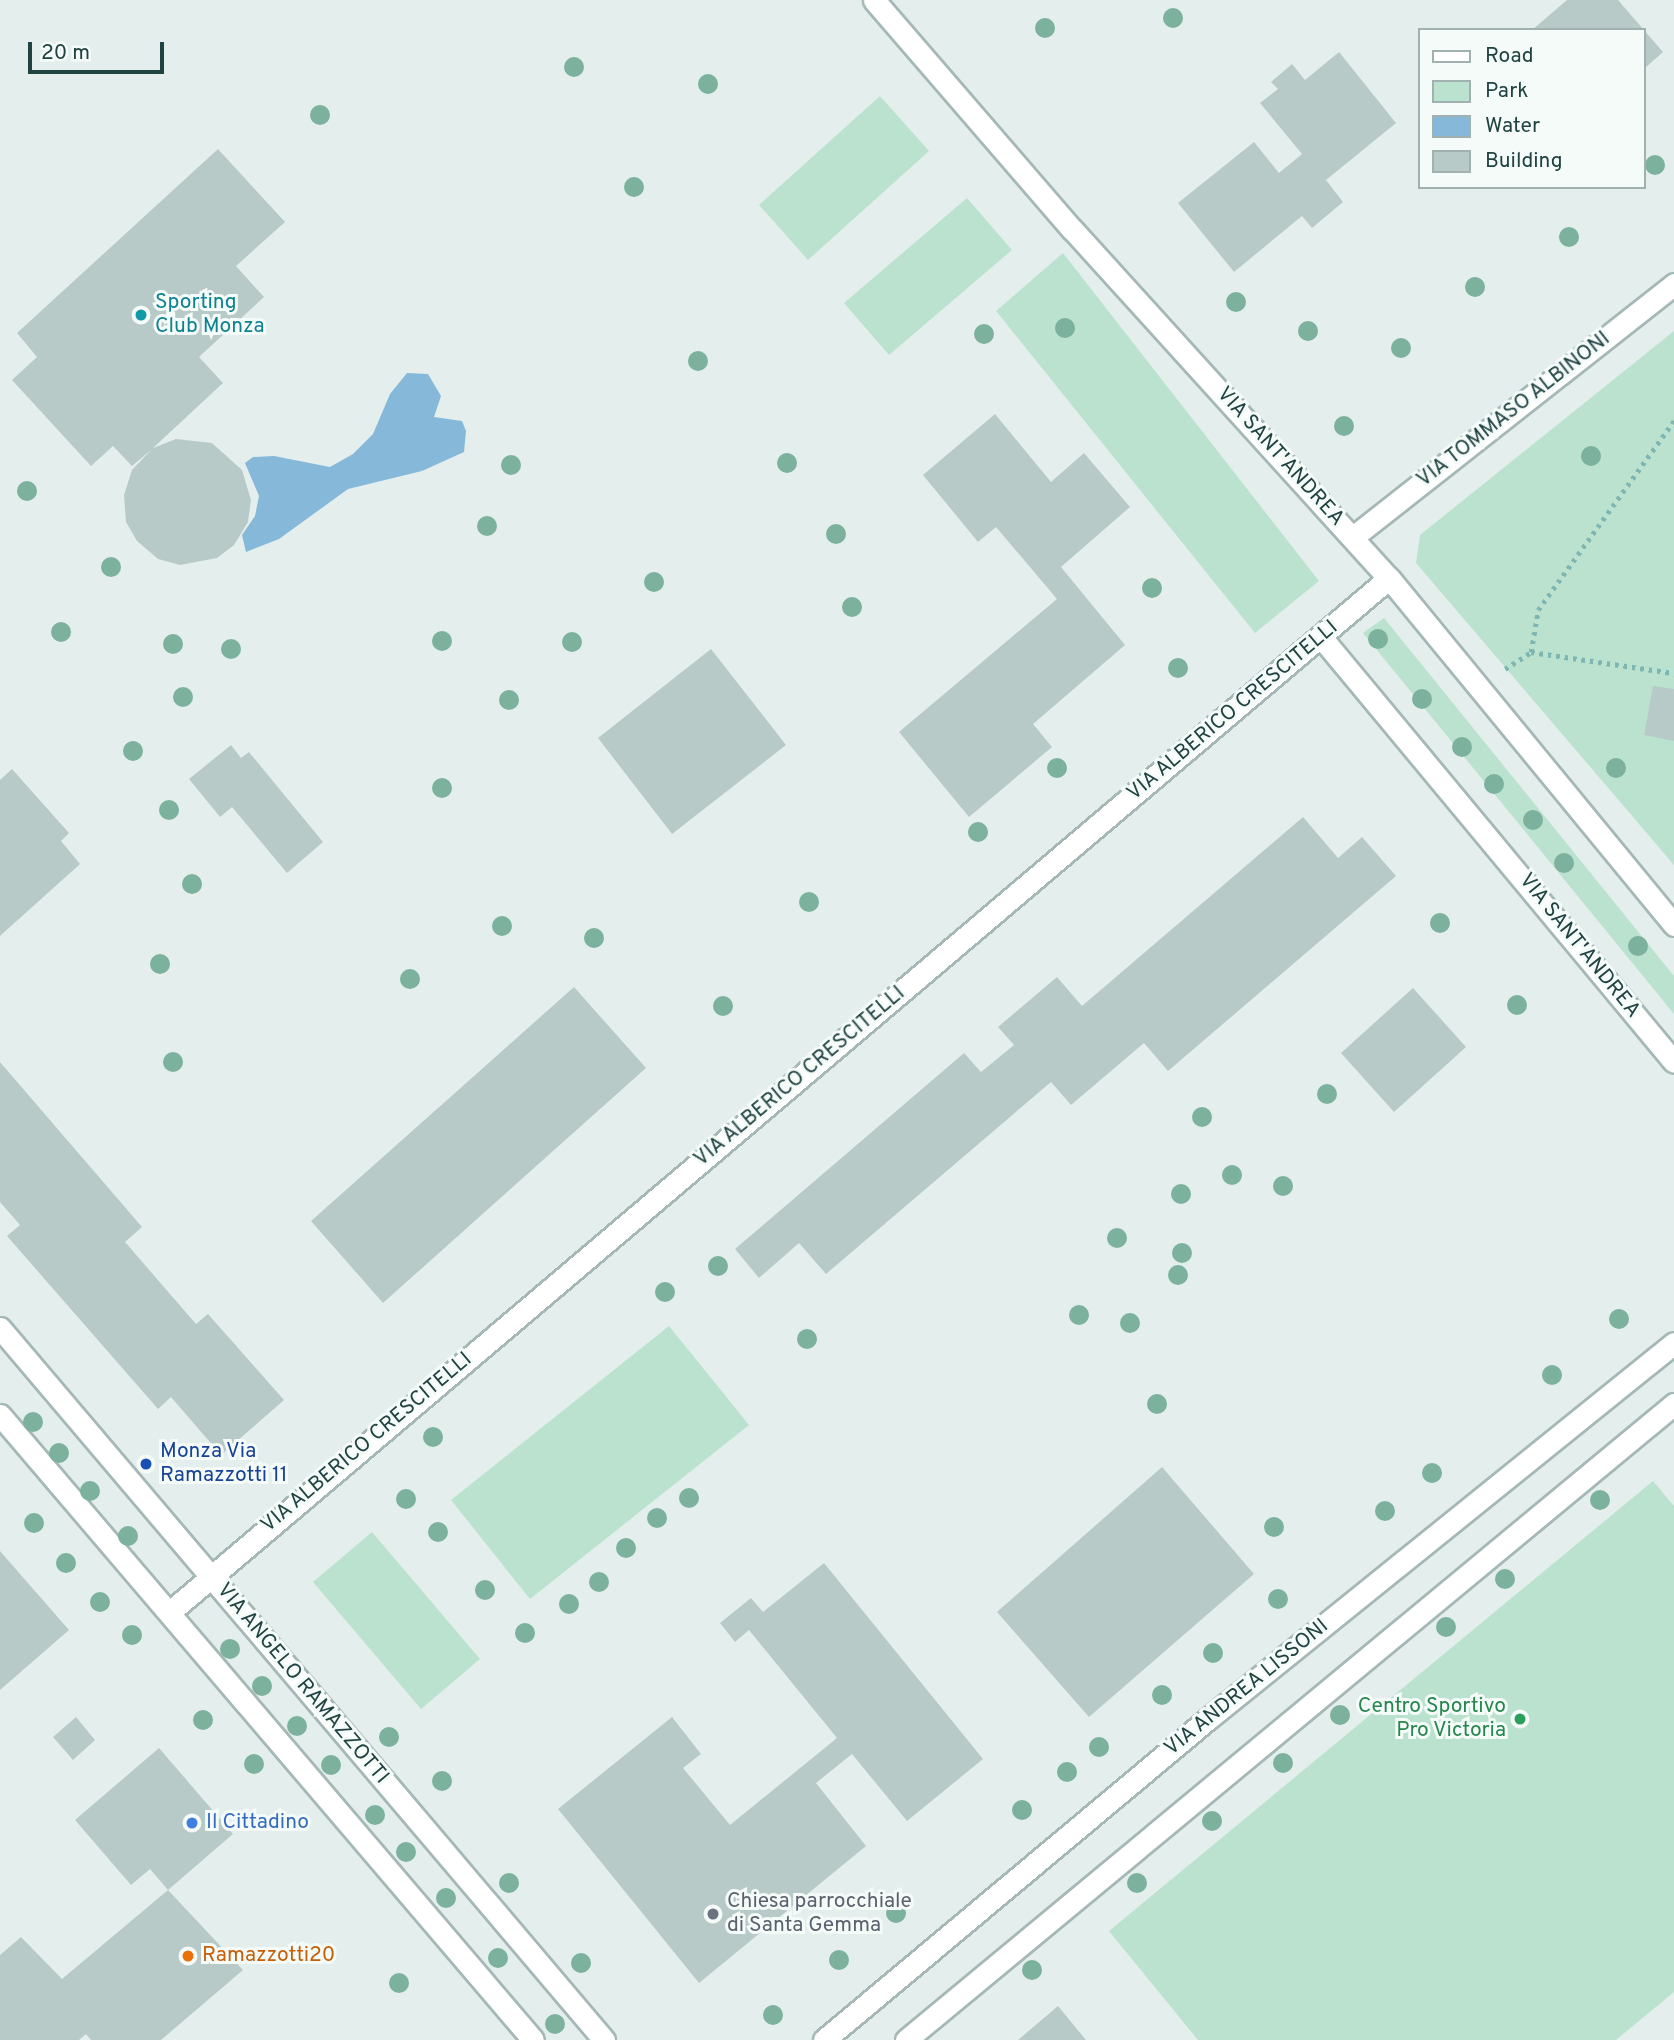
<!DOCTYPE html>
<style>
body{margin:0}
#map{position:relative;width:1674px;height:2040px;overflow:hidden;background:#e4efed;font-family:Overpass,sans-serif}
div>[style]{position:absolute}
.green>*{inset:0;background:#bae2cf}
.water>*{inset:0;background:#86b8da}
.building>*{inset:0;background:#b8cac7}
.path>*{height:4.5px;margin-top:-2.25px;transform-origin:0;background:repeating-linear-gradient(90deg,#80b6b2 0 3.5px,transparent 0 8.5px)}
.roads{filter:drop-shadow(2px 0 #a5b8b6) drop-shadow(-2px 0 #a5b8b6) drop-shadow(0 2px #a5b8b6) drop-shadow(0 -2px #a5b8b6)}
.minor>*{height:21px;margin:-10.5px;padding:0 10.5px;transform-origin:10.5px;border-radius:10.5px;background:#fff}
.trees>*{width:20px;height:20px;margin:-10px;border-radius:50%;background:#7cb19e}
.dots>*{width:19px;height:19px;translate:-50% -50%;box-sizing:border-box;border:4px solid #f5fbf9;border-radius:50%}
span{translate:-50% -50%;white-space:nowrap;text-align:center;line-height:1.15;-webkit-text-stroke:6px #f5fbf9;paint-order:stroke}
.culture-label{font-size:21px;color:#0d838f}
.left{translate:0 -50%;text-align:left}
.street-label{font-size:21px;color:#204342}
.transit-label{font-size:21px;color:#164399}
.leisure-label{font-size:21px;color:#27864d}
.right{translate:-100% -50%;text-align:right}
.shop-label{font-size:21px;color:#366cbe}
.worship-label{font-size:21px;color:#5b616d}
.food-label{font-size:21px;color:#c56008}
.legend{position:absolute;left:1418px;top:28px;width:228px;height:161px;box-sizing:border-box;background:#f5fbf9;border:2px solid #a0b1b0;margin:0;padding:9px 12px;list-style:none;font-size:21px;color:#204342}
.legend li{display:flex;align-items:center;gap:14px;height:35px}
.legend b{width:35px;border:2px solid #a0b1b0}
.scale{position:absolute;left:28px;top:42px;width:136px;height:32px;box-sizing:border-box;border:4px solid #204342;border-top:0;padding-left:9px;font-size:21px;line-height:24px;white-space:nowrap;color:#204342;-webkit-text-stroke:5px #f5fbf9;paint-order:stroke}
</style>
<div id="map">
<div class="green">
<i style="clip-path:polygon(880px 96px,929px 151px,808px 260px,759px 205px)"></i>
<i style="clip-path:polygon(967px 198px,1012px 250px,889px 355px,844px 303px)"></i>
<i style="clip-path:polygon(1063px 253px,1319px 581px,1255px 633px,996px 311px)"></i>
<i style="clip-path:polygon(1674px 331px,1674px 865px,1416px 563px,1420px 535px)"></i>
<i style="clip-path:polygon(1384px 618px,1674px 976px,1674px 1014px,1363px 633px)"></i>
<i style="clip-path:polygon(669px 1326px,749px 1425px,530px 1599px,451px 1500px)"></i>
<i style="clip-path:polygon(1653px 1481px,1674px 1506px,1674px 1992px,1616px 2040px,1198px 2040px,1109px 1931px)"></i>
<i style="clip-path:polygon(372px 1532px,480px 1659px,421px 1709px,313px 1582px)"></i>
</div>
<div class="water">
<i style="clip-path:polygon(407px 373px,428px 374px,441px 396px,434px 417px,462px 421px,466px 431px,464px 452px,422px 471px,348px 489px,279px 539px,246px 552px,242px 535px,255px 516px,259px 496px,245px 463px,253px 457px,274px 456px,330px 467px,353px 454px,373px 434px,390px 394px)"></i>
</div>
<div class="building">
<i style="clip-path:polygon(1567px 0,1618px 0,1644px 30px,1532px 30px)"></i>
<i style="clip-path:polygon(1644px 30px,1663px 52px,1644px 69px)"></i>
<i style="clip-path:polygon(1339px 52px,1396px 123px,1326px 180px,1343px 202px,1312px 228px,1302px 216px,1234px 272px,1178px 203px,1254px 142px,1279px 173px,1302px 154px,1260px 103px,1278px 89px,1271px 82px,1292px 64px,1305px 80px)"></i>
<i style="clip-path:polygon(218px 149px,285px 222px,236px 266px,264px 297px,199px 357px,223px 383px,153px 448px,176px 439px,212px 443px,242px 470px,251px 500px,248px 522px,234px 545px,217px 558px,180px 565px,158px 559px,137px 541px,126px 522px,124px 495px,132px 470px,151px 450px,132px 466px,113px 446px,91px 466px,12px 380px,37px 357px,17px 333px)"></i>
<i style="clip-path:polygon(995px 414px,1051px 482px,1084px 453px,1130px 507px,1061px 567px,1125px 645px,1033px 724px,1052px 747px,969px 817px,899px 732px,1057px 599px,996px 527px,978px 542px,923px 475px)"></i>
<i style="clip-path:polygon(711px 649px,786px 745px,672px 834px,598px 738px)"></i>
<i style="clip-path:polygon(1653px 686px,1674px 689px,1674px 741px,1644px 735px)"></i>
<i style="clip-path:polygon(231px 745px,241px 758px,249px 752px,323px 842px,287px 873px,232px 807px,220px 817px,189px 779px)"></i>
<i style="clip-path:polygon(12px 769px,69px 833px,61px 841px,80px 864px,0 936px,0 780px)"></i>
<i style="clip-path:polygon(1303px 817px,1338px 858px,1362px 837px,1396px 876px,1168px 1071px,1144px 1043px,1071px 1105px,1051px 1082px,826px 1274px,799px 1243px,759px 1278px,735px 1249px,964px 1053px,981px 1072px,1014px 1045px,998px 1027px,1057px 977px,1082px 1006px)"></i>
<i style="clip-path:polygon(574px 987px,646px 1068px,383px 1303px,311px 1221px)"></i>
<i style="clip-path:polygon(1413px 988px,1466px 1047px,1394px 1112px,1341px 1053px)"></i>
<i style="clip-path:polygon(0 1062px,142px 1227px,125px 1242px,196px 1324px,208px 1314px,284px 1400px,221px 1455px,171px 1397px,158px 1409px,7px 1236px,20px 1225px,0 1202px)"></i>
<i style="clip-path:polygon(1162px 1467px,1254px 1574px,1089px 1717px,997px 1612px)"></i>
<i style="clip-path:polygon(0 1551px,69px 1630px,0 1690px)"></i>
<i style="clip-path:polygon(824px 1563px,983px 1759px,907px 1821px,852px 1754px,816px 1783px,866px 1846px,699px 1983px,558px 1809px,672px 1717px,701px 1754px,683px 1768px,730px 1825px,837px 1738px,749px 1630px,735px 1642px,720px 1623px,751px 1598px,763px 1612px)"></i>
<i style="clip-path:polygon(76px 1717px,95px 1740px,73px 1760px,53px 1737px)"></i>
<i style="clip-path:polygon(159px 1748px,233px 1834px,168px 1890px,150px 1869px,131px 1885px,75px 1820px)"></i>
<i style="clip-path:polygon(168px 1890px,243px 1970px,161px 2040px,91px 2040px,86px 2034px,79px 2040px,0 2040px,0 1955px,21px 1937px,62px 1979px)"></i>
<i style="clip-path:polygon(1058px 2006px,1086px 2040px,1018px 2040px)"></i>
</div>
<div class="path">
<i style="left:1531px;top:652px;width:43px;rotate:-80.5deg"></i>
<i style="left:1538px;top:610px;width:233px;rotate:-54.3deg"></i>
<i style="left:1505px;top:669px;width:31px;rotate:-33deg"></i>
<i style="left:1531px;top:652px;width:145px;rotate:8.4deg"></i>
</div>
<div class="roads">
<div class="minor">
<i style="left:874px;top:0;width:303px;rotate:49.2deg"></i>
<i style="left:1072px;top:229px;width:471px;rotate:47.8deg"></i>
<i style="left:1389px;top:578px;width:449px;rotate:50.6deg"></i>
<i style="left:1353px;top:537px;width:409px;rotate:-38.2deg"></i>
<i style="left:1321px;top:637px;width:552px;rotate:50.29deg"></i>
<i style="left:0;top:1328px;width:934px;rotate:49.69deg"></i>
<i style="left:0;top:1415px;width:821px;rotate:49.54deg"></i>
<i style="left:171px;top:1611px;width:1597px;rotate:-40.3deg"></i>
<i style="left:824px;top:2040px;width:502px;rotate:-39.91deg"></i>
<i style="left:1209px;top:1718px;width:597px;rotate:-38.88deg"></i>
<i style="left:906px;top:2040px;width:997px;rotate:-39.63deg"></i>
</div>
</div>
<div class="trees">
<i style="left:1173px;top:18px"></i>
<i style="left:1045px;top:28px"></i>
<i style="left:574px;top:67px"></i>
<i style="left:708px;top:84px"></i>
<i style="left:320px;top:115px"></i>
<i style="left:1655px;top:165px"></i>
<i style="left:634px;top:187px"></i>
<i style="left:1569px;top:237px"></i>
<i style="left:1475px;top:287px"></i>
<i style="left:1236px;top:302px"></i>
<i style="left:1065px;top:328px"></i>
<i style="left:1308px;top:331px"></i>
<i style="left:984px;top:334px"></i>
<i style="left:1401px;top:348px"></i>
<i style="left:698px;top:361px"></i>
<i style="left:1344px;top:426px"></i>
<i style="left:1591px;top:456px"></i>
<i style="left:787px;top:463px"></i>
<i style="left:511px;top:465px"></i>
<i style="left:27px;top:491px"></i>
<i style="left:487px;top:526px"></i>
<i style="left:836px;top:534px"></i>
<i style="left:111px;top:567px"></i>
<i style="left:654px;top:582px"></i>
<i style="left:1152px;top:588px"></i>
<i style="left:852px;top:607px"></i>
<i style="left:61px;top:632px"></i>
<i style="left:1378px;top:639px"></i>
<i style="left:442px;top:641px"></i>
<i style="left:572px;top:642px"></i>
<i style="left:173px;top:644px"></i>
<i style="left:231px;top:649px"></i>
<i style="left:1178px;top:668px"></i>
<i style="left:183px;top:697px"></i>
<i style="left:1422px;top:699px"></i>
<i style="left:509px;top:700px"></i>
<i style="left:1462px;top:747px"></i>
<i style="left:133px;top:751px"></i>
<i style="left:1057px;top:768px"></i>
<i style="left:1616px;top:768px"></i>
<i style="left:1494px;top:784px"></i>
<i style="left:442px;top:788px"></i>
<i style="left:169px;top:810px"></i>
<i style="left:1533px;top:820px"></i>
<i style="left:978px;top:832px"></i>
<i style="left:1564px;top:863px"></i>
<i style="left:192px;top:884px"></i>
<i style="left:809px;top:902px"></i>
<i style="left:1440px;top:923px"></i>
<i style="left:502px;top:926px"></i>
<i style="left:594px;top:938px"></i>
<i style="left:1638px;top:946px"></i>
<i style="left:160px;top:964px"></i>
<i style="left:410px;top:979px"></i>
<i style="left:1517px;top:1005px"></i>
<i style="left:723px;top:1006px"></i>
<i style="left:173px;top:1062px"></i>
<i style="left:1327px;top:1094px"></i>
<i style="left:1202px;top:1117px"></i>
<i style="left:1232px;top:1175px"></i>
<i style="left:1283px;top:1186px"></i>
<i style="left:1181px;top:1194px"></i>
<i style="left:1117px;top:1238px"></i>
<i style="left:1182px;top:1253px"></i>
<i style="left:718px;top:1266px"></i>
<i style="left:1178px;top:1275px"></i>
<i style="left:665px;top:1292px"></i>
<i style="left:1079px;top:1315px"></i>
<i style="left:1619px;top:1319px"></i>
<i style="left:1130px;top:1323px"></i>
<i style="left:807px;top:1339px"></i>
<i style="left:1552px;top:1375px"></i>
<i style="left:1157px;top:1404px"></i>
<i style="left:33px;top:1422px"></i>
<i style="left:433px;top:1437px"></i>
<i style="left:59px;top:1453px"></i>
<i style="left:1432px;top:1473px"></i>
<i style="left:90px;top:1491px"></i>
<i style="left:689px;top:1498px"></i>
<i style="left:406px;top:1499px"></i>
<i style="left:1600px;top:1500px"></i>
<i style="left:1385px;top:1511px"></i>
<i style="left:657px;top:1518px"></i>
<i style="left:34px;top:1523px"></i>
<i style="left:1274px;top:1527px"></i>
<i style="left:438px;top:1532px"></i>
<i style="left:128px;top:1536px"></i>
<i style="left:626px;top:1548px"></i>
<i style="left:66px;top:1563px"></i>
<i style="left:1505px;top:1579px"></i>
<i style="left:599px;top:1582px"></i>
<i style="left:485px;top:1590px"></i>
<i style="left:1278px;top:1599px"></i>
<i style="left:100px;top:1602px"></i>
<i style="left:569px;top:1604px"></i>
<i style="left:1446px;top:1627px"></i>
<i style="left:525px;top:1633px"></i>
<i style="left:132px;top:1635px"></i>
<i style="left:230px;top:1649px"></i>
<i style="left:1213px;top:1653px"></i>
<i style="left:262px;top:1686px"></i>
<i style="left:1162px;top:1695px"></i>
<i style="left:1340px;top:1715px"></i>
<i style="left:203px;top:1720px"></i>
<i style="left:297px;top:1726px"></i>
<i style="left:389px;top:1737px"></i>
<i style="left:1099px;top:1747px"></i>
<i style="left:1283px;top:1763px"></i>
<i style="left:254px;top:1764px"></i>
<i style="left:331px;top:1765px"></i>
<i style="left:1067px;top:1772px"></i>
<i style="left:442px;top:1781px"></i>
<i style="left:1022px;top:1810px"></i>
<i style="left:375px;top:1815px"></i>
<i style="left:1212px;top:1821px"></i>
<i style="left:406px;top:1852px"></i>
<i style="left:509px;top:1883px"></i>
<i style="left:1137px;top:1883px"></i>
<i style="left:446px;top:1898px"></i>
<i style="left:896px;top:1913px"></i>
<i style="left:498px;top:1958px"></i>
<i style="left:839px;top:1960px"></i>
<i style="left:581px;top:1963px"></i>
<i style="left:1032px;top:1970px"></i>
<i style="left:399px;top:1983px"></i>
<i style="left:773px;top:2015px"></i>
<i style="left:555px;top:2024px"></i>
</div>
<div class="dots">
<i style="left:141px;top:315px;background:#0f9aa8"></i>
<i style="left:146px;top:1464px;background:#1a4fb4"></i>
<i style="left:1520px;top:1719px;background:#2e9e5b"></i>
<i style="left:192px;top:1823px;background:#3f7fe0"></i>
<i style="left:713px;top:1914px;background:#6b7280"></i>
<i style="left:188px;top:1956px;background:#e8710a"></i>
</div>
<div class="culture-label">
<span class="left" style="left:155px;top:315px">Sporting<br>Club Monza</span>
</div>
<div class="street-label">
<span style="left:1514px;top:410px;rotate:-38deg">VIA TOMMASO ALBINONI</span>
<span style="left:1280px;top:457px;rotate:48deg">VIA SANT'ANDREA</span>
<span style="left:1233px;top:711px;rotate:-40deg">VIA ALBERICO CRESCITELLI</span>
<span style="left:1579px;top:946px;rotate:51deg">VIA SANT'ANDREA</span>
<span style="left:800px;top:1077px;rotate:-40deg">VIA ALBERICO CRESCITELLI</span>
<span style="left:367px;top:1443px;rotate:-40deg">VIA ALBERICO CRESCITELLI</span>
<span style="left:302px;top:1684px;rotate:50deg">VIA ANGELO RAMAZZOTTI</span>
<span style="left:1247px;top:1688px;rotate:-39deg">VIA ANDREA LISSONI</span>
</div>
<div class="transit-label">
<span class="left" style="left:160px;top:1464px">Monza Via<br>Ramazzotti 11</span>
</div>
<div class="leisure-label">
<span class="right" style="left:1506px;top:1719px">Centro Sportivo<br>Pro Victoria</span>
</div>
<div class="shop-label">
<span class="left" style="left:206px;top:1823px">Il Cittadino</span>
</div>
<div class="worship-label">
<span class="left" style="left:727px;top:1914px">Chiesa parrocchiale<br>di Santa Gemma</span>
</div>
<div class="food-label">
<span class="left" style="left:202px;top:1956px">Ramazzotti20</span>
</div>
<ul class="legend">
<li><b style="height:9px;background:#fff"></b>Road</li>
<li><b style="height:19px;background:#bae2cf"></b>Park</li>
<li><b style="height:19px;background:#86b8da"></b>Water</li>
<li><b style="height:19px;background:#b8cac7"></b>Building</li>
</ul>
<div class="scale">20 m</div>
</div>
